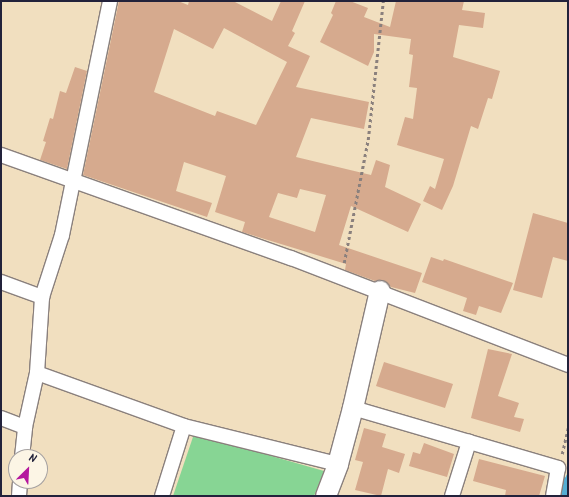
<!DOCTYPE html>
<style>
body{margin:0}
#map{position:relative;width:569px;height:497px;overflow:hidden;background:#f1dfbf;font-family:Kalam,sans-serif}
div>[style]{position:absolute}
.green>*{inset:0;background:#87d594}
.water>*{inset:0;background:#55aed3}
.stream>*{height:5px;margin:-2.5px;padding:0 2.5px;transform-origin:2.5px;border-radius:2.5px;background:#55aed3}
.building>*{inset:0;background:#d6aa8e}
.path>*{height:2.5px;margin-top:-1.25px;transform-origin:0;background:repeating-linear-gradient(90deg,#8a807d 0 3px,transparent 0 6px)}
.roads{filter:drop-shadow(1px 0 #8a807d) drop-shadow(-1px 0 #8a807d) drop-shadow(0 1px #8a807d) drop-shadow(0 -1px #8a807d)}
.street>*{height:14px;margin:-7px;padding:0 7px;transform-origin:7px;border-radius:7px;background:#fff}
.secondary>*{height:20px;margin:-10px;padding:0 10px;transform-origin:10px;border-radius:10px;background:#fff}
span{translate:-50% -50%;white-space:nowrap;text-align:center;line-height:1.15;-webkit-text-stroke:3px #fcf5e5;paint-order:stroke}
.frame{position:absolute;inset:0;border:2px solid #22223b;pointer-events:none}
.north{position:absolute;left:8px;top:449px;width:40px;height:40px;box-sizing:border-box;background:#fcf5e5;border:1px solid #a5a1a1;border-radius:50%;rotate:24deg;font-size:11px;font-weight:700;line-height:16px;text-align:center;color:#22223b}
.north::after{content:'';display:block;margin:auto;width:14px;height:18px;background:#b5179e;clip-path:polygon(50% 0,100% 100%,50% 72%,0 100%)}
</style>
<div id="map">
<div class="green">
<i style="clip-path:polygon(194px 434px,324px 471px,314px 496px,173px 496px)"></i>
</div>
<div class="water">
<i style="clip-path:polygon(564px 477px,568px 478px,567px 496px,560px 496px)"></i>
</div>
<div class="stream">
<i style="left:564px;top:496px;width:20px;rotate:-79deg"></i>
</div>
<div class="building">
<i style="clip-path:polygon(evenodd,119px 1px,178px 1px,188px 5px,189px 1px,233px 1px,272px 21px,281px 1px,305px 1px,292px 31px,295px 33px,288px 46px,310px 56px,296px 87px,369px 102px,364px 129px,311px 118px,296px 157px,371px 175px,376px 160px,390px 165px,385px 187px,421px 204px,408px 232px,351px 206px,339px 245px,422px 273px,415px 293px,391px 287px,383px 280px,375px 281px,345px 270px,346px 264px,242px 232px,245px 222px,215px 212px,226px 176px,184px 162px,176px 191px,212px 203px,207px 217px,83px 175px,119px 1px,224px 28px,287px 62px,256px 125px,217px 111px,215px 116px,154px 92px,174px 29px,213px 49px,224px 28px,119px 1px,300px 189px,326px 195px,315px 232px,269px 217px,278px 193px,297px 198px,300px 189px)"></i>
<i style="clip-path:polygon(336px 1px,350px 1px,368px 8px,364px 17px,390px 27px,396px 1px,464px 1px,462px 10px,485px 13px,483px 28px,459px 25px,453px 57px,500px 71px,492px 99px,488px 98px,478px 129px,471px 126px,453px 186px,442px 210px,423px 201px,430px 186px,435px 189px,444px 159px,397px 145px,405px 117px,413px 119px,417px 88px,409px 87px,413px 55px,409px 54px,411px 39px,374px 34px,374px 52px,368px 66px,320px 42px,333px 15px,331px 13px)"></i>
<i style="clip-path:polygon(75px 67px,87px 71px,67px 169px,40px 160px,46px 142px,43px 141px,50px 118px,53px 119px,60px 91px,66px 93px)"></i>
<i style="clip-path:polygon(533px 213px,568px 223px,568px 261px,553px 257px,542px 298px,513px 290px)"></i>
<i style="clip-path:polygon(431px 257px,443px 261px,444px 259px,513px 283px,501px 313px,479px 306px,476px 315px,463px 311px,467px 298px,422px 282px)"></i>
<i style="clip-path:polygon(488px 349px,512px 354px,498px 396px,519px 403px,514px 417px,524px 419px,520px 432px,471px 418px)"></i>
<i style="clip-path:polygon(384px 362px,453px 384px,445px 408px,376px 386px)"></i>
<i style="clip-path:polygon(364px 428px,386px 434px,382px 447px,405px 454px,399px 473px,388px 469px,381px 496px,355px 490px,363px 462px,355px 460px)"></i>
<i style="clip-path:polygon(424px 443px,454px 454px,447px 477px,409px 466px,413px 452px,420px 454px)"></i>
<i style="clip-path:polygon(479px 459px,545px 476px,539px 496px,505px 496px,506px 490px,473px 481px)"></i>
</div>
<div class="path">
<i style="left:344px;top:263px;width:125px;rotate:-79deg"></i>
<i style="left:368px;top:140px;width:140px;rotate:-83.8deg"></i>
<i style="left:562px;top:454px;width:28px;rotate:-77deg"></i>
</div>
<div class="roads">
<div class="street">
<i style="left:1px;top:155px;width:308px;rotate:19.6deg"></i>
<i style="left:291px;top:258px;width:297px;rotate:21.1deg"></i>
<i style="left:1px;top:282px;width:44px;rotate:20.1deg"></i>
<i style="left:37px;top:373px;width:156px;rotate:19.8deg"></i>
<i style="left:184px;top:426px;width:159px;rotate:13.9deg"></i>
<i style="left:353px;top:408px;width:214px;rotate:16.3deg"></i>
<i style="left:558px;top:468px;width:28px;rotate:100deg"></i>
<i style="left:1px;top:418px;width:26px;rotate:21deg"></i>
<i style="left:22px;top:457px;width:30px;rotate:-84deg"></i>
<i style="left:25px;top:427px;width:55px;rotate:-77.5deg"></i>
<i style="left:37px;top:373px;width:76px;rotate:-86.2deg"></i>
<i style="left:42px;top:297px;width:65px;rotate:-72.1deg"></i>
<i style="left:62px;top:235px;width:239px;rotate:-78.4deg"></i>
<i style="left:19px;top:496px;width:15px;rotate:-86deg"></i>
<i style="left:162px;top:496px;width:73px;rotate:-72.6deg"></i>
<i style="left:452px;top:496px;width:57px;rotate:-72.5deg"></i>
</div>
<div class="secondary">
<i style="left:326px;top:496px;width:34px;rotate:-69deg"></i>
<i style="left:338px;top:464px;width:58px;rotate:-75deg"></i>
<i style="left:353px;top:408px;width:120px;rotate:-77deg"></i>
</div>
</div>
<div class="frame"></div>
<div class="north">N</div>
</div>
